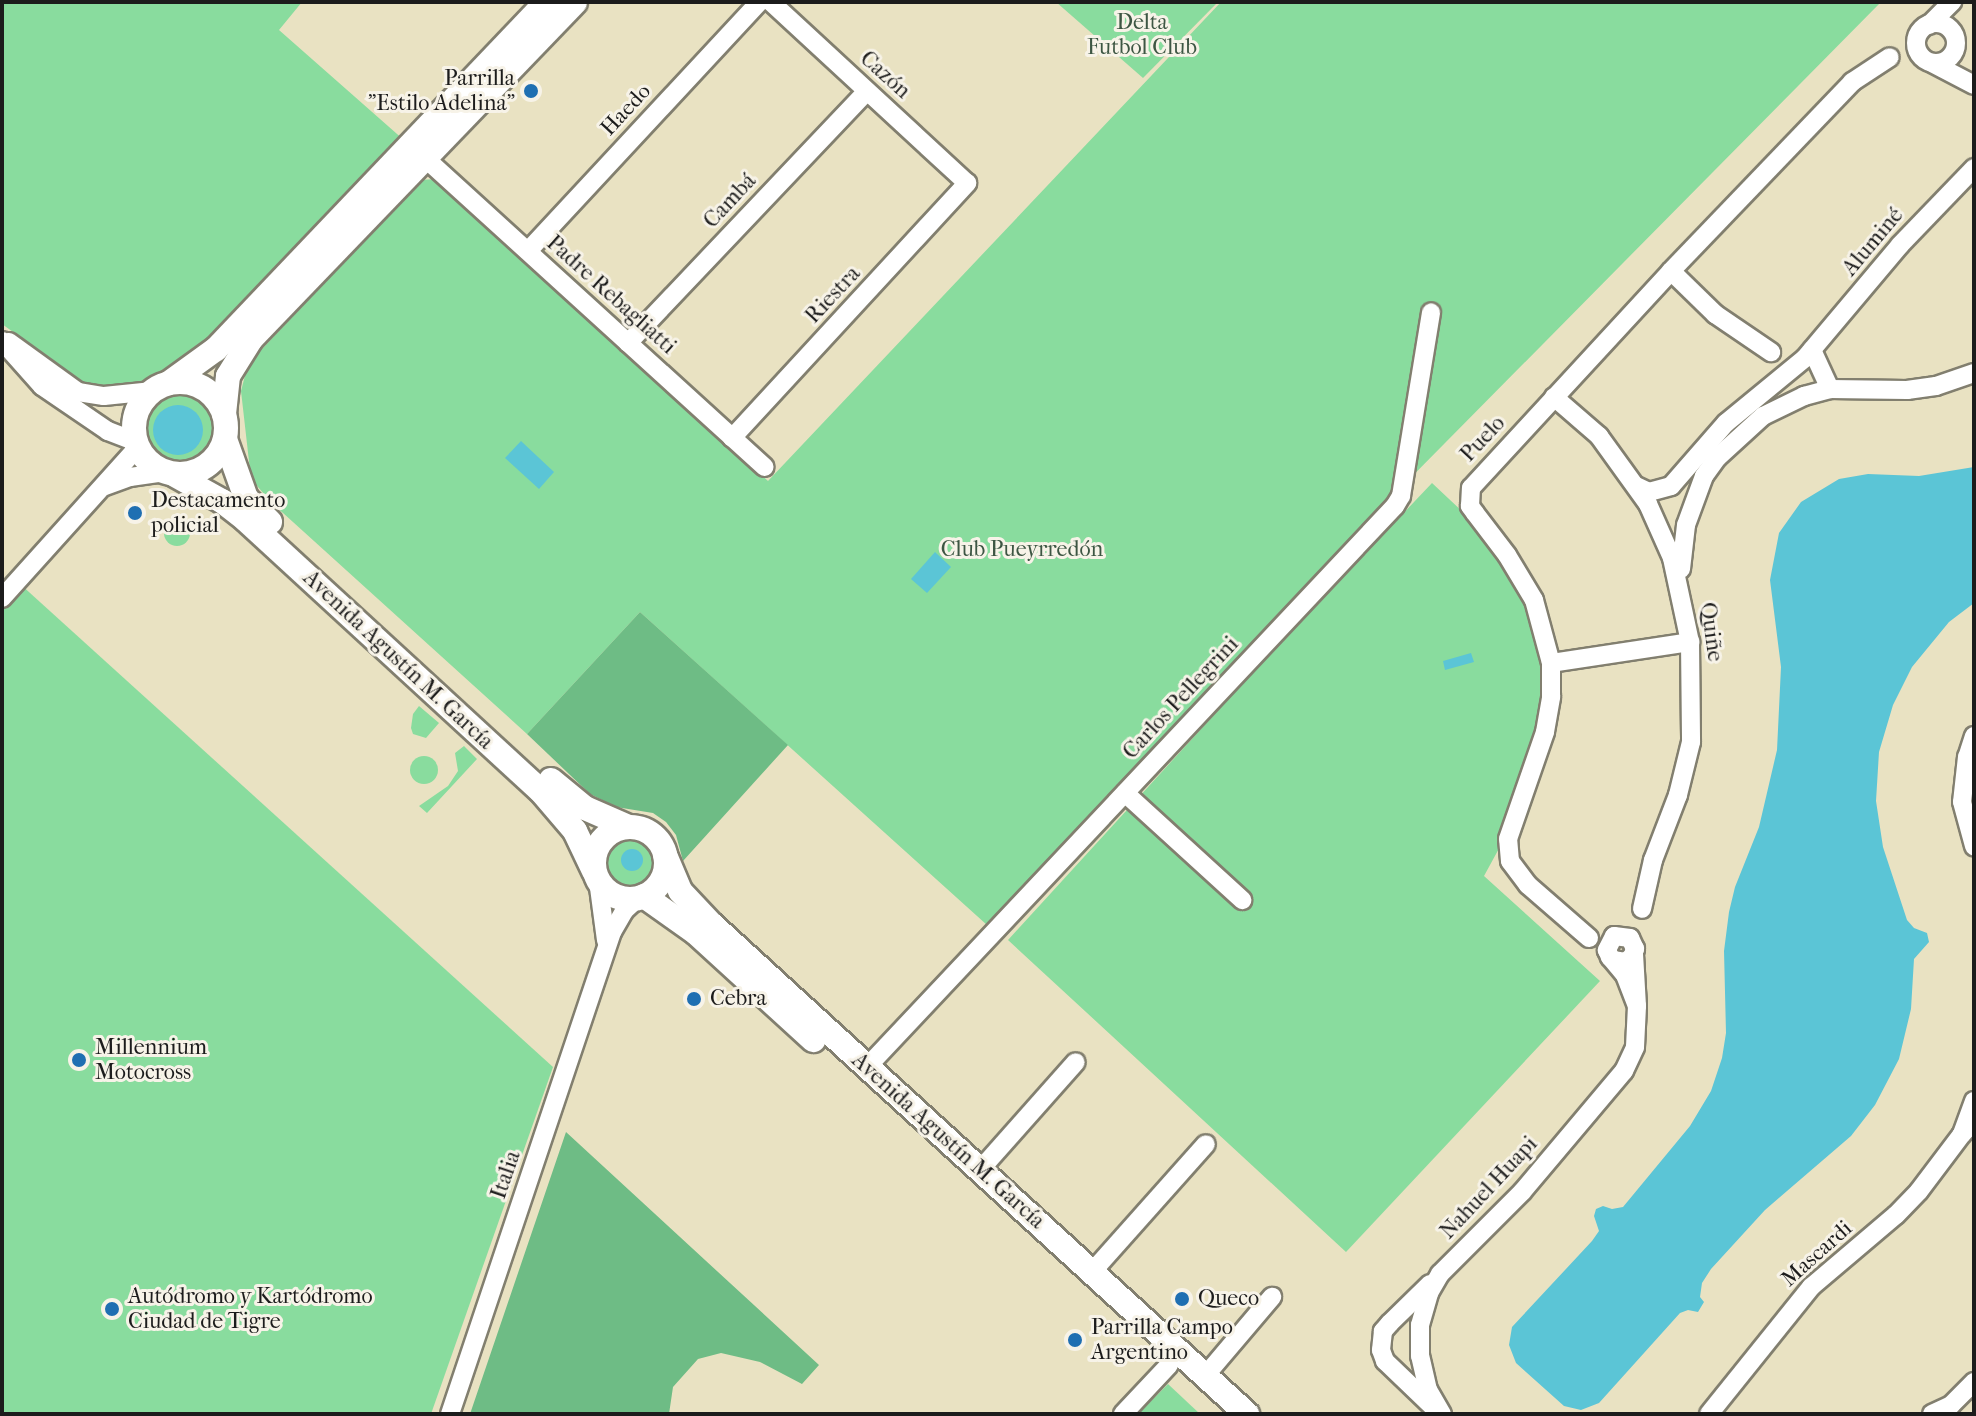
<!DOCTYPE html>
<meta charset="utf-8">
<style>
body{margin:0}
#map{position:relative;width:1976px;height:1416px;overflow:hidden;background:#e9e2c2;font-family:"IM FELL French Canon",serif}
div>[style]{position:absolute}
.green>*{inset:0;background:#89dc9e}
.round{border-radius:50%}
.forest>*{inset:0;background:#6ebc85}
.water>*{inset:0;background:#5bc5d6}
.roads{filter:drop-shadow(2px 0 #827f6f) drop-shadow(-2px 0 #827f6f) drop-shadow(0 2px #827f6f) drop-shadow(0 -2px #827f6f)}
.minor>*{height:18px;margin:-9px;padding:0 9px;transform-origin:9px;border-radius:9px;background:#fff}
.minor>.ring{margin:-9px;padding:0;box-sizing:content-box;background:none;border:18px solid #fff;border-radius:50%}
.major>*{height:24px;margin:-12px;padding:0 12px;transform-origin:12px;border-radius:12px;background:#fff}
.major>.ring{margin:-12px;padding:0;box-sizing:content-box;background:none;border:24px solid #fff;border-radius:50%}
.dots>*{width:22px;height:22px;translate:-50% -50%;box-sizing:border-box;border:4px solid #f7f3e8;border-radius:50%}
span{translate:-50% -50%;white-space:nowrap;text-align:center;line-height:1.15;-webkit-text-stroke:6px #f7f3e8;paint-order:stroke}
.park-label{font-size:22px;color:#3d5643}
.street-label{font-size:22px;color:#1c1c1c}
.poi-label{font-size:22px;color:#1c1c1c}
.right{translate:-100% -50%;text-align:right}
.left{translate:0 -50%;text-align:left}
.frame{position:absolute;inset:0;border:4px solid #1c1c1c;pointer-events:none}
</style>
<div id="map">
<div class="green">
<i style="clip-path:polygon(2px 2px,302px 2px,279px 30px,405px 141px,213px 346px,136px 384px,92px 389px,2px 324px)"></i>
<i style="clip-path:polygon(1056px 2px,1218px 2px,1143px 78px)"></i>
<i style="clip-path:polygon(1221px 2px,1881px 2px,1362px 527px,987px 925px,640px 612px,527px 734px,272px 503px,251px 479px,241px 391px,248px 364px,421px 180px,435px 179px,768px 481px)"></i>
<i class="round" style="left:144px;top:395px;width:70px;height:70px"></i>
<i style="clip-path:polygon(1432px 483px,1465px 514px,1518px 579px,1543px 643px,1541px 728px,1502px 843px,1484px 876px,1600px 981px,1346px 1252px,1008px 940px,1256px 669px)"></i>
<i class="round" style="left:164px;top:520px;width:26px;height:26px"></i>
<i style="clip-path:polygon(19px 583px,553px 1067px,431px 1414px,2px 1414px,2px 604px)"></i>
<i style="clip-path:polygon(419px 706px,439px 723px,426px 738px,413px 734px,411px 728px,413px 714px)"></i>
<i style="clip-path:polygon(464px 746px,477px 759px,427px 813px,419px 806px,448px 786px,458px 771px,455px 753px)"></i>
<i class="round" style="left:410px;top:756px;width:28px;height:28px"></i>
<i class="round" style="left:602px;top:832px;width:56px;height:56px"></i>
<i style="clip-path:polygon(1168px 1384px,1200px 1414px,1138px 1414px)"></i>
</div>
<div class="forest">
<i style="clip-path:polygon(640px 612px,788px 745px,683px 861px,676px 835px,666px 822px,653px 813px,616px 807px,590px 794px,527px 734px)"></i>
<i style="clip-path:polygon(566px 1132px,819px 1365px,802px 1384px,760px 1362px,721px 1353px,698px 1359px,673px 1387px,669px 1414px,470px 1414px)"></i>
</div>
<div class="water">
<i class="round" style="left:153px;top:405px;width:50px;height:50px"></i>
<i style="clip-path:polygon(521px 441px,554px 472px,539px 489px,505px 458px)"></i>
<i style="clip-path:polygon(1974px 467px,1974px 603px,1949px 622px,1912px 667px,1893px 705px,1879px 752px,1876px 801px,1883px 847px,1907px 920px,1914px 928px,1927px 933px,1929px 942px,1914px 959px,1911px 1009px,1899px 1059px,1875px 1105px,1851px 1136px,1765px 1210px,1711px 1269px,1702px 1283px,1700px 1297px,1704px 1302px,1698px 1312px,1688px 1310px,1680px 1313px,1599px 1403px,1581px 1410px,1564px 1406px,1516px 1363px,1509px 1345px,1512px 1327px,1592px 1241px,1599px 1231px,1594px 1216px,1596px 1209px,1603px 1206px,1612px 1209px,1623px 1207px,1690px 1126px,1711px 1091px,1722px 1058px,1726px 1033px,1724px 951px,1729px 912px,1735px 887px,1759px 827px,1777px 750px,1781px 667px,1770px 580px,1779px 533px,1801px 502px,1839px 479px,1868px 474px,1919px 476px)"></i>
<i style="clip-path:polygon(935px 552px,951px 567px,927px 593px,911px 579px)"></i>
<i style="clip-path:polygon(1471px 653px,1474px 662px,1445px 670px,1443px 661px)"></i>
<i class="round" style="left:621px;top:849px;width:22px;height:22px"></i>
</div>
<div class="roads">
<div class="minor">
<i class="ring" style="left:1916px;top:23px;width:22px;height:22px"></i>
<i style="left:1929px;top:25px;width:33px;rotate:-45deg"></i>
<i style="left:1932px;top:63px;width:47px;rotate:27.6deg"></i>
<i style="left:425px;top:158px;width:459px;rotate:42.3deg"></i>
<i style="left:528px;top:251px;width:340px;rotate:-47.1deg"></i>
<i style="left:1671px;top:271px;width:62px;rotate:44.3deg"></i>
<i style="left:1715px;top:314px;width:68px;rotate:34.2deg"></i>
<i style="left:2px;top:341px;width:60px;rotate:48.4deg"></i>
<i style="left:42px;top:386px;width:80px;rotate:34.3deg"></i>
<i style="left:108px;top:431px;width:30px;rotate:21deg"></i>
<i style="left:9px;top:342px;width:85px;rotate:35.9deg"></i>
<i style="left:78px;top:392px;width:26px;rotate:9deg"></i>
<i style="left:104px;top:396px;width:49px;rotate:-5.8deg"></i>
<i style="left:628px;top:343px;width:347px;rotate:-46.5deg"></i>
<i style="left:1812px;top:350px;width:43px;rotate:65.2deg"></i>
<i style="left:1554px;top:397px;width:60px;rotate:40.9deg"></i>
<i style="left:1599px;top:436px;width:84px;rotate:54.2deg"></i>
<i style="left:1648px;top:504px;width:59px;rotate:66deg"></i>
<i style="left:1672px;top:558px;width:86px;rotate:77.9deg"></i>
<i style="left:1690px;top:642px;width:100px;rotate:89.4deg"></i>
<i style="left:1691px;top:742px;width:55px;rotate:103.8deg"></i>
<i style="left:1678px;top:795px;width:70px;rotate:111deg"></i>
<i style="left:1653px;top:860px;width:50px;rotate:102.7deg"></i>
<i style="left:732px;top:438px;width:347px;rotate:-47.3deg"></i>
<i style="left:967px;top:183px;width:267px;rotate:-137.3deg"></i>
<i style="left:105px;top:486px;width:27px;rotate:-20deg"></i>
<i style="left:130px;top:477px;width:37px;rotate:-8deg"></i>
<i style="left:1636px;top:486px;width:14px;rotate:25deg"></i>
<i style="left:1649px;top:492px;width:23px;rotate:-15deg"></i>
<i style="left:1671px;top:486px;width:84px;rotate:-48.9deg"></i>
<i style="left:1726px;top:423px;width:102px;rotate:-39.4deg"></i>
<i style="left:1805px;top:358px;width:148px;rotate:-49.9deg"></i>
<i style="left:1900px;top:245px;width:107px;rotate:-46.1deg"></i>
<i style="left:1681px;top:569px;width:44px;rotate:-83.5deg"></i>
<i style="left:1686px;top:525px;width:52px;rotate:-69.8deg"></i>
<i style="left:1704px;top:476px;width:24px;rotate:-54deg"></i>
<i style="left:1718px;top:457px;width:61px;rotate:-42.3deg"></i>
<i style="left:1763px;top:416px;width:46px;rotate:-26deg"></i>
<i style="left:1804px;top:396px;width:27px;rotate:-15deg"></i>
<i style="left:1830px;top:389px;width:77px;rotate:0.7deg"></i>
<i style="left:1907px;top:390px;width:29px;rotate:-8deg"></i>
<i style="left:1936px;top:386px;width:40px;rotate:-18.9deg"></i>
<i style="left:2px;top:598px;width:203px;rotate:-48deg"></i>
<i style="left:1551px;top:663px;width:141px;rotate:-8.6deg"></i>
<i style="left:1974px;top:736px;width:22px;rotate:108deg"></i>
<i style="left:1967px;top:757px;width:45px;rotate:96.3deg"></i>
<i style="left:1962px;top:802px;width:46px;rotate:74.7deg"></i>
<i style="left:1125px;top:793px;width:159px;rotate:42.4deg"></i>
<i style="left:598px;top:880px;width:61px;rotate:82.4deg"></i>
<i style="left:1589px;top:938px;width:81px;rotate:-139deg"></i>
<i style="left:1528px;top:885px;width:30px;rotate:-127deg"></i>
<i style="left:1510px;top:861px;width:22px;rotate:-95deg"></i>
<i style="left:1508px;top:839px;width:113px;rotate:-70.9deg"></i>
<i style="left:1545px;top:732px;width:36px;rotate:-80deg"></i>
<i style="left:1551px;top:697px;width:34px;rotate:-90deg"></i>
<i style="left:1551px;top:663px;width:65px;rotate:-105.1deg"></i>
<i style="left:1534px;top:600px;width:52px;rotate:-121deg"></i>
<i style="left:1507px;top:555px;width:53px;rotate:-127.3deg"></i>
<i style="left:1475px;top:513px;width:9px;rotate:-126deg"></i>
<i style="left:1470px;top:506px;width:18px;rotate:-87deg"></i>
<i style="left:1471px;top:488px;width:295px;rotate:-47.3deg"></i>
<i style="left:1671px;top:271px;width:262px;rotate:-46.2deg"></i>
<i style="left:1852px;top:82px;width:45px;rotate:-33.3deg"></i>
<i style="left:1613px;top:960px;width:12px;rotate:9deg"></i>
<i style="left:1625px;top:962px;width:9px;rotate:-36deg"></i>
<i style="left:1632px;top:957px;width:9px;rotate:-69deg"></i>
<i style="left:1635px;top:949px;width:12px;rotate:-114deg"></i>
<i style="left:1630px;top:938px;width:16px;rotate:-173deg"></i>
<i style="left:1614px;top:936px;width:16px;rotate:117deg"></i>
<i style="left:1607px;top:950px;width:8px;rotate:67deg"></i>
<i style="left:1610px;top:957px;width:23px;rotate:50deg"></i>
<i style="left:1625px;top:975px;width:33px;rotate:69deg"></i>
<i style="left:1637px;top:1006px;width:52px;rotate:-93.3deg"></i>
<i style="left:867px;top:1067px;width:770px;rotate:-46.74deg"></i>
<i style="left:1395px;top:506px;width:12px;rotate:-59deg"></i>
<i style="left:1401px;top:496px;width:186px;rotate:-80.7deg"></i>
<i style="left:1974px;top:1101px;width:35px;rotate:110deg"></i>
<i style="left:1962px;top:1134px;width:18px;rotate:-47deg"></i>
<i style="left:980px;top:1170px;width:144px;rotate:-48.4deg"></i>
<i style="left:1092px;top:1272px;width:171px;rotate:-48.3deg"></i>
<i style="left:1430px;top:1284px;width:56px;rotate:135.7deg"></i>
<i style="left:1390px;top:1323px;width:11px;rotate:131deg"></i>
<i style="left:1383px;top:1331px;width:19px;rotate:96deg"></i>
<i style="left:1381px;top:1350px;width:12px;rotate:70deg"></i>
<i style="left:1385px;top:1361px;width:65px;rotate:43.8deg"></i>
<i style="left:1205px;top:1376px;width:104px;rotate:-49.7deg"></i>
<i style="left:450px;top:1414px;width:508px;rotate:-71.42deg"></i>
<i style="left:612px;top:932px;width:24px;rotate:-60deg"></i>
<i style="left:624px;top:911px;width:19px;rotate:-43deg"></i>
<i style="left:1123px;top:1414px;width:67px;rotate:-46.8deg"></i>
<i style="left:1442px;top:1414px;width:28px;rotate:-120deg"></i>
<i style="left:1428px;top:1390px;width:35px;rotate:-103deg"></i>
<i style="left:1420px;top:1356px;width:31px;rotate:-90deg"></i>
<i style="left:1420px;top:1325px;width:33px;rotate:-74deg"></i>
<i style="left:1429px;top:1293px;width:22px;rotate:-60deg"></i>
<i style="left:1440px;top:1274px;width:116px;rotate:-45deg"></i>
<i style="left:1522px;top:1192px;width:158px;rotate:-49.9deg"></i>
<i style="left:1624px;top:1071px;width:26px;rotate:-65deg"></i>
<i style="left:1635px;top:1047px;width:41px;rotate:-87.2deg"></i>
<i style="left:1709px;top:1414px;width:163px;rotate:-51.2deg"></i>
<i style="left:1811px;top:1287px;width:111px;rotate:-40.3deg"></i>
<i style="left:1896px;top:1215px;width:33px;rotate:-46deg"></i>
<i style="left:1919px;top:1191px;width:71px;rotate:-53deg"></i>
<i style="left:1932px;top:1414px;width:21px;rotate:-25deg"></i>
<i style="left:1951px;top:1405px;width:33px;rotate:-45deg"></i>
</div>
<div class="major">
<i class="ring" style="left:134px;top:382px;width:68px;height:68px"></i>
<i style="left:169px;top:383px;width:58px;rotate:-35.9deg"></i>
<i style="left:216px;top:349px;width:479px;rotate:-46.4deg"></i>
<i style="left:224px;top:414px;width:38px;rotate:-84deg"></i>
<i style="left:228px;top:376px;width:44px;rotate:-58.1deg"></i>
<i style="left:251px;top:339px;width:467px;rotate:-46.1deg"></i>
<i style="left:225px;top:439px;width:63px;rotate:70.4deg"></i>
<i style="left:246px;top:498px;width:34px;rotate:45deg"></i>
<i style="left:175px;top:475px;width:54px;rotate:29deg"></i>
<i style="left:222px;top:501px;width:31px;rotate:38deg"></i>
<i style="left:246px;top:520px;width:399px;rotate:42.6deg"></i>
<i style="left:540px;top:790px;width:54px;rotate:49.5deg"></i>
<i style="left:575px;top:831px;width:44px;rotate:64.6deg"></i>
<i style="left:551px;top:780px;width:44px;rotate:39.5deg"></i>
<i style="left:585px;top:808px;width:45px;rotate:23.7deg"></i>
<i class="ring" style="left:594px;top:827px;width:48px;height:48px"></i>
<i style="left:665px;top:855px;width:39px;rotate:67deg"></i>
<i style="left:680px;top:891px;width:44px;rotate:46.8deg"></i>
<i style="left:710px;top:923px;width:728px;rotate:42.44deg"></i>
<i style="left:644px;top:896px;width:64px;rotate:35.4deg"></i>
<i style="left:696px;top:933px;width:159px;rotate:42.4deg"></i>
</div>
</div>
<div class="dots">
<i style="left:531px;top:91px;background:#1f6fb2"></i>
<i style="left:135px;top:513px;background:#1f6fb2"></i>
<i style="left:694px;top:999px;background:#1f6fb2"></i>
<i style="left:79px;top:1060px;background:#1f6fb2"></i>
<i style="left:1182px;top:1299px;background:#1f6fb2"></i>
<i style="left:112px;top:1309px;background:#1f6fb2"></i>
<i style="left:1075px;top:1340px;background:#1f6fb2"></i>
</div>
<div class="park-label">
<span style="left:1142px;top:35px">Delta<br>Futbol Club</span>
<span style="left:1022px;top:550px">Club Pueyrredón</span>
</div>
<div class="street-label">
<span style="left:885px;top:75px;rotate:42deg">Cazón</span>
<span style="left:626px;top:110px;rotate:-47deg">Haedo</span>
<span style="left:730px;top:201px;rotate:-47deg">Cambá</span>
<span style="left:1873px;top:242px;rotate:-50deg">Aluminé</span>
<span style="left:611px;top:295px;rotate:42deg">Padre Rebagliatti</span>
<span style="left:833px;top:295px;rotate:-47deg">Riestra</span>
<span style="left:1483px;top:439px;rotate:-47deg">Puelo</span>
<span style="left:1711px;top:632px;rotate:82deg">Quiñe</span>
<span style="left:398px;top:660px;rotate:43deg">Avenida Agustín M. García</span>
<span style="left:1181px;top:698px;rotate:-47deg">Carlos Pellegrini</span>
<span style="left:948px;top:1141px;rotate:42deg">Avenida Agustín M. García</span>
<span style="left:506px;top:1175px;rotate:-71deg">Italia</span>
<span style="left:1489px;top:1188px;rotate:-47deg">Nahuel Huapi</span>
<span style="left:1817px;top:1254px;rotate:-42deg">Mascardi</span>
</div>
<div class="poi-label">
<span class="right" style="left:515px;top:91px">Parrilla<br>"Estilo Adelina"</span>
<span class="left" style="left:151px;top:513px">Destacamento<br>policial</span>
<span class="left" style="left:710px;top:999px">Cebra</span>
<span class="left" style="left:95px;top:1060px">Millennium<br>Motocross</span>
<span class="left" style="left:128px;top:1309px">Autódromo y Kartódromo<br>Ciudad de Tigre</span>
<span class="left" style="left:1198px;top:1299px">Queco</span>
<span class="left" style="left:1091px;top:1340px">Parrilla Campo<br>Argentino</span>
</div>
<div class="frame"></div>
</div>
